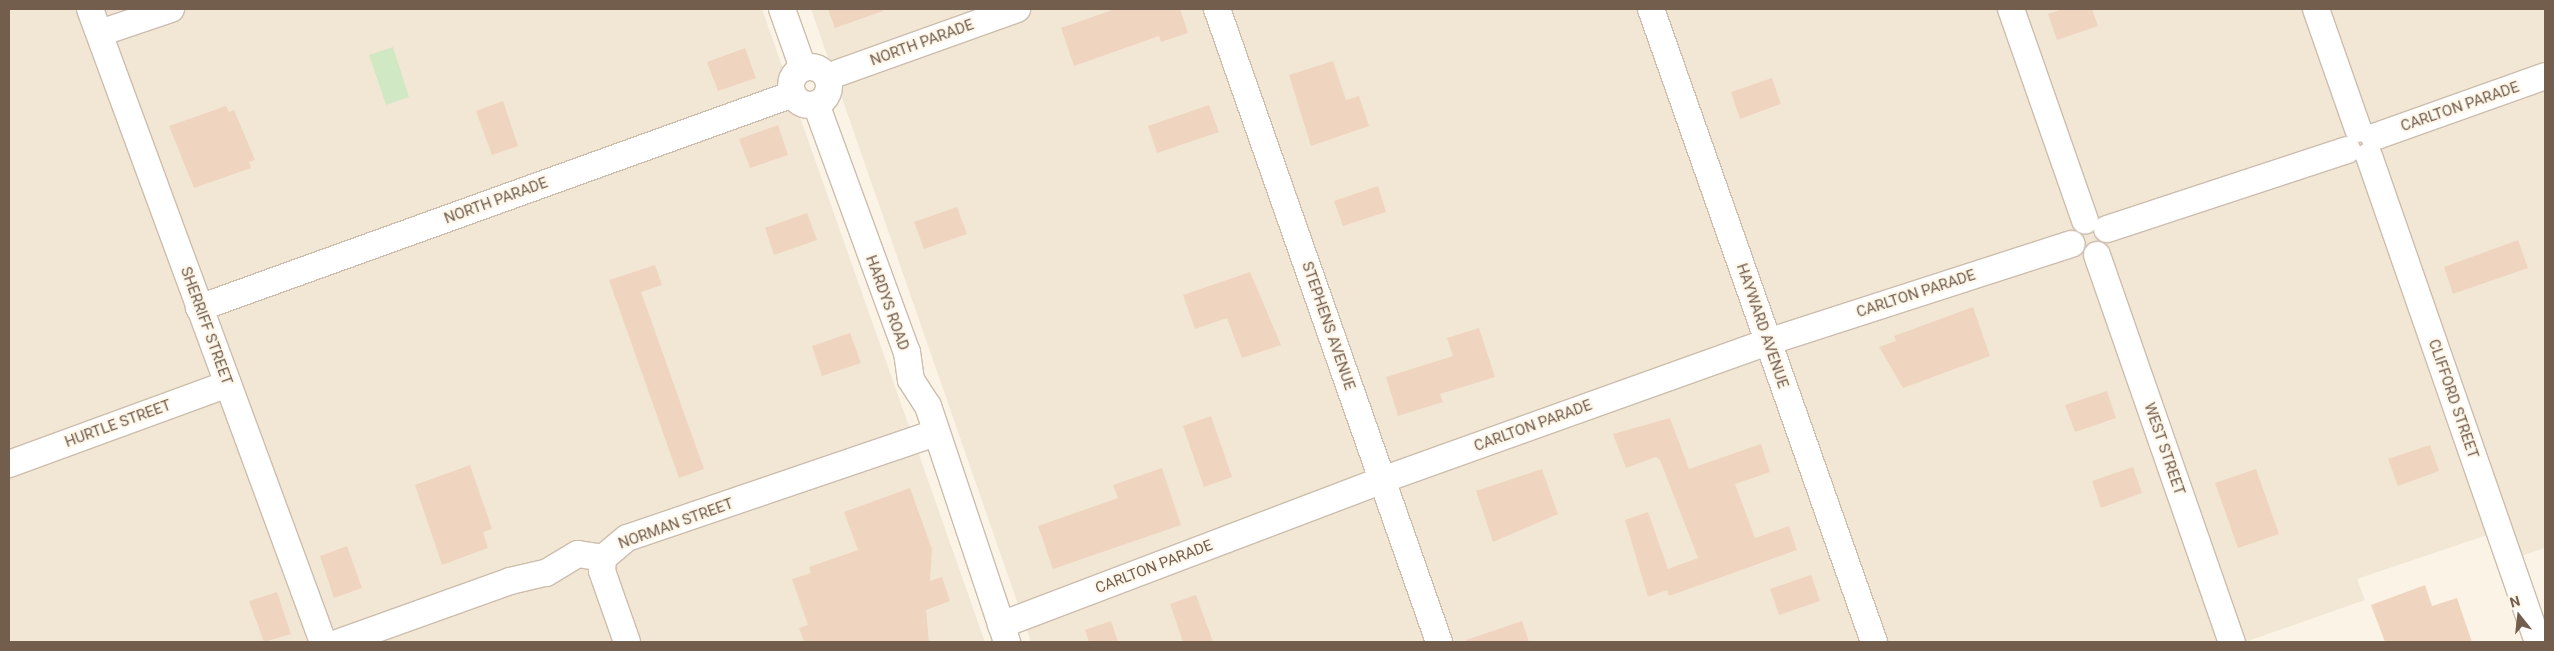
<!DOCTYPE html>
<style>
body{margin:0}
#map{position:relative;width:2554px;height:651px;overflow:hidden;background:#fbf4e6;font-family:Roboto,sans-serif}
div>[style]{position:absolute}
.residential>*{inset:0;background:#f2e7d5}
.green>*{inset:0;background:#d1e8c5}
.building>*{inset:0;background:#efd5bf}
.roads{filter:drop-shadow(1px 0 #ccbdad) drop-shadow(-1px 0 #ccbdad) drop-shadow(0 1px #ccbdad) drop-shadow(0 -1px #ccbdad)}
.minor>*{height:26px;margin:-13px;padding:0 13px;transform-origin:13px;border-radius:13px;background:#fff}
.minor>.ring{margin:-13px;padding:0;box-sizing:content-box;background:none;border:26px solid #fff;border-radius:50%}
span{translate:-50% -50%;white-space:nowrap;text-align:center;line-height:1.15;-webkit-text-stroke:4.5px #fef8ec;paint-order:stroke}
.street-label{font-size:15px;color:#735d4c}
.frame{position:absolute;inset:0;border:10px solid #735d4c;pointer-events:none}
.north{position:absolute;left:2494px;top:591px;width:50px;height:50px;-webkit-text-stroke:4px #fef8ec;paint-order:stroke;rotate:344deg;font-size:14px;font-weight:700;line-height:20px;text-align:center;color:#735d4c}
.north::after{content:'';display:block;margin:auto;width:18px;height:22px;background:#735d4c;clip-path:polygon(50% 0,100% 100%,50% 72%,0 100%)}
</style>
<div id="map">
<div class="residential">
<i style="clip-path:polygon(9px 9px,762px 9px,985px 642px,9px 642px)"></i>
<i style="clip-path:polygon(811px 9px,2545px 9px,2545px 548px,2521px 556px,2511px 527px,2357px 579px,2365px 600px,2245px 642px,1031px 642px)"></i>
</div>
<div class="green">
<i style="clip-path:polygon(393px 47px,409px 97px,386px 105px,369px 55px)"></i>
</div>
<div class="building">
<i style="clip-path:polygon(828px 9px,882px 9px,883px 11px,835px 28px)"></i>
<i style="clip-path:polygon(1115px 9px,1180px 9px,1188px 33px,1161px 42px,1159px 36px,1074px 66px,1061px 28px)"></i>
<i style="clip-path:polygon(2062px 9px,2092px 9px,2098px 26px,2057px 40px,2048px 14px)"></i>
<i style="clip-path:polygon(745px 48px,756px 78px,718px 91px,707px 62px)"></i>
<i style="clip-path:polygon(1333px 61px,1346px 100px,1359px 96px,1369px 126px,1311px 146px,1289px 75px)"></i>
<i style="clip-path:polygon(1772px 78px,1781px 104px,1740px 119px,1731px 92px)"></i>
<i style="clip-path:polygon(503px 101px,518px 146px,492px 155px,476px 111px)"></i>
<i style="clip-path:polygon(1209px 105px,1219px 132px,1157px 153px,1148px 126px)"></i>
<i style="clip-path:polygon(226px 106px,229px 112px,234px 110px,255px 160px,249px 162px,251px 168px,194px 188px,169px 126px)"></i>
<i style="clip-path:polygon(778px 125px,788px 155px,750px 168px,739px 139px)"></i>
<i style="clip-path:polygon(1378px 186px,1386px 212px,1343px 226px,1334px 201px)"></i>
<i style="clip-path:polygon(957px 207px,967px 234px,924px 249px,914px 222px)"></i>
<i style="clip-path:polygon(807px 213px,817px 240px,774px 255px,765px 228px)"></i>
<i style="clip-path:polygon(2518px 240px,2528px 268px,2453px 294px,2444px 267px)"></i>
<i style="clip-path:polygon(655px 265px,662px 285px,641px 292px,704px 469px,679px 478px,609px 280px)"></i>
<i style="clip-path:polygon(1250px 272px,1281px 345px,1242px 358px,1227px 318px,1195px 329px,1183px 295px)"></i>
<i style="clip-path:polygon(1973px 307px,1990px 356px,1903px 388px,1879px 347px,1896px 341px,1894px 336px)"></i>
<i style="clip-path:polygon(1479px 328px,1495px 377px,1440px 394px,1443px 402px,1398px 416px,1386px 377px,1453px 356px,1447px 338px)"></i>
<i style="clip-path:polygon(850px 333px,861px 363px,822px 376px,812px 346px)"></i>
<i style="clip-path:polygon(2107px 391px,2116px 418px,2075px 432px,2065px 405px)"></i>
<i style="clip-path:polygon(1211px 416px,1232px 477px,1204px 487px,1183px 426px)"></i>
<i style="clip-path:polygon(1670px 418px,1689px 469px,1761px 444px,1770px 472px,1735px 484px,1755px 538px,1789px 526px,1797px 550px,1669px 596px,1667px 590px,1648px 597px,1625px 520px,1648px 512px,1668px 569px,1698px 558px,1660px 460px,1656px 457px,1626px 468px,1613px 434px)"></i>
<i style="clip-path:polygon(2430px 445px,2439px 471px,2398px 486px,2388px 459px)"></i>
<i style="clip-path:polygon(470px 465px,492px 529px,483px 532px,488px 548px,442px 565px,415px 485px)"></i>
<i style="clip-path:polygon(2133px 467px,2142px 493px,2101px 508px,2092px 481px)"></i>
<i style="clip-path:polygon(1162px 468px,1181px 525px,1053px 569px,1038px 526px,1118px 498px,1113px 485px)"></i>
<i style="clip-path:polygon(1542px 469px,1558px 514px,1493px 542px,1476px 491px)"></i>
<i style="clip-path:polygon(2256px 469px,2279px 534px,2238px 548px,2215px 483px)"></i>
<i style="clip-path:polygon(910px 488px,932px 549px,930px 581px,942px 577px,950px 601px,926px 610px,929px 642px,804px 642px,799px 628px,808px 625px,792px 579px,811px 573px,809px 567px,858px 550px,844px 512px)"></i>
<i style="clip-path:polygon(347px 546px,362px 588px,334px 598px,320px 556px)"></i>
<i style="clip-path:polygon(1811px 575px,1820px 601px,1779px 615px,1770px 589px)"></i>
<i style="clip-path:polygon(2425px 585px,2432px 606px,2457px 598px,2472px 642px,2385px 642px,2371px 605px)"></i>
<i style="clip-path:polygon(277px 592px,291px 634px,264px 642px,249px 601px)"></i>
<i style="clip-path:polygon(1196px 595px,1213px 642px,1183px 642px,1170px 604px)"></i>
<i style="clip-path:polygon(1111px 621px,1118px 642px,1089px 642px,1085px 630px)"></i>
<i style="clip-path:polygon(1522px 621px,1529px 642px,1466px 642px,1466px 640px)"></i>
</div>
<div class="roads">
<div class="minor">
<i style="left:90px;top:9px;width:675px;rotate:69.79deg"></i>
<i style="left:782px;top:9px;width:63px;rotate:70.4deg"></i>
<i style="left:1217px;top:9px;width:671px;rotate:70.67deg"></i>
<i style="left:1651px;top:9px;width:671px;rotate:70.59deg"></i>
<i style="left:2011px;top:9px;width:224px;rotate:70.7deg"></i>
<i style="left:2316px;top:9px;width:127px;rotate:70.7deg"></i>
<i style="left:100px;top:33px;width:75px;rotate:-18.7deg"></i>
<i class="ring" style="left:791px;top:67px;width:12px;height:12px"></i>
<i style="left:827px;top:77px;width:202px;rotate:-19.7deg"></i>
<i style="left:816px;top:104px;width:264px;rotate:69.9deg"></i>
<i style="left:907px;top:352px;width:28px;rotate:82deg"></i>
<i style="left:911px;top:380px;width:31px;rotate:57deg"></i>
<i style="left:928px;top:406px;width:249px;rotate:71.5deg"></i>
<i style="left:2374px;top:137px;width:182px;rotate:-19.6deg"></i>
<i style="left:2369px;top:156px;width:515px;rotate:70.83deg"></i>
<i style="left:2107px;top:229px;width:253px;rotate:-18.2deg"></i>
<i style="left:2097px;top:255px;width:410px;rotate:70.8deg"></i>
<i style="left:199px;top:308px;width:631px;rotate:-19.81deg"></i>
<i style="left:9px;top:464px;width:233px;rotate:-20.1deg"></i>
<i style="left:603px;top:558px;width:31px;rotate:-40deg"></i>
<i style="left:627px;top:538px;width:323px;rotate:-18.8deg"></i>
<i style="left:603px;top:558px;width:13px;rotate:94deg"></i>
<i style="left:602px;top:571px;width:75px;rotate:70.6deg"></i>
<i style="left:1001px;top:625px;width:408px;rotate:-20.8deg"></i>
<i style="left:1382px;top:480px;width:410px;rotate:-19.7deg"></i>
<i style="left:1768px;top:342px;width:319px;rotate:-17.9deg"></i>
<i style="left:340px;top:642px;width:181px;rotate:-19.7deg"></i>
<i style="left:510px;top:581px;width:37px;rotate:-13deg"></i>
<i style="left:546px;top:573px;width:37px;rotate:-31deg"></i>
<i style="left:578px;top:554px;width:25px;rotate:9deg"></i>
</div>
</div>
<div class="street-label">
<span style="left:922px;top:43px;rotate:-20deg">NORTH PARADE</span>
<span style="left:2460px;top:107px;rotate:-19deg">CARLTON PARADE</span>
<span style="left:496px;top:201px;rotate:-20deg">NORTH PARADE</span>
<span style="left:1916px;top:294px;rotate:-18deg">CARLTON PARADE</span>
<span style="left:887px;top:303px;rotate:70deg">HARDYS ROAD</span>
<span style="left:206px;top:326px;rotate:70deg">SHERRIFF STREET</span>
<span style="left:1328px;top:326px;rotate:71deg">STEPHENS AVENUE</span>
<span style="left:1762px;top:326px;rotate:71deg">HAYWARD AVENUE</span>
<span style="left:2453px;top:399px;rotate:71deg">CLIFFORD STREET</span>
<span style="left:118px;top:424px;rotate:-20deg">HURTLE STREET</span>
<span style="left:1533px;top:426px;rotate:-20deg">CARLTON PARADE</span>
<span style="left:2164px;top:449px;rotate:71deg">WEST STREET</span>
<span style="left:676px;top:524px;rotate:-20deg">NORMAN STREET</span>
<span style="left:1154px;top:567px;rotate:-21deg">CARLTON PARADE</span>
</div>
<div class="frame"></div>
<div class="north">N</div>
</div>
